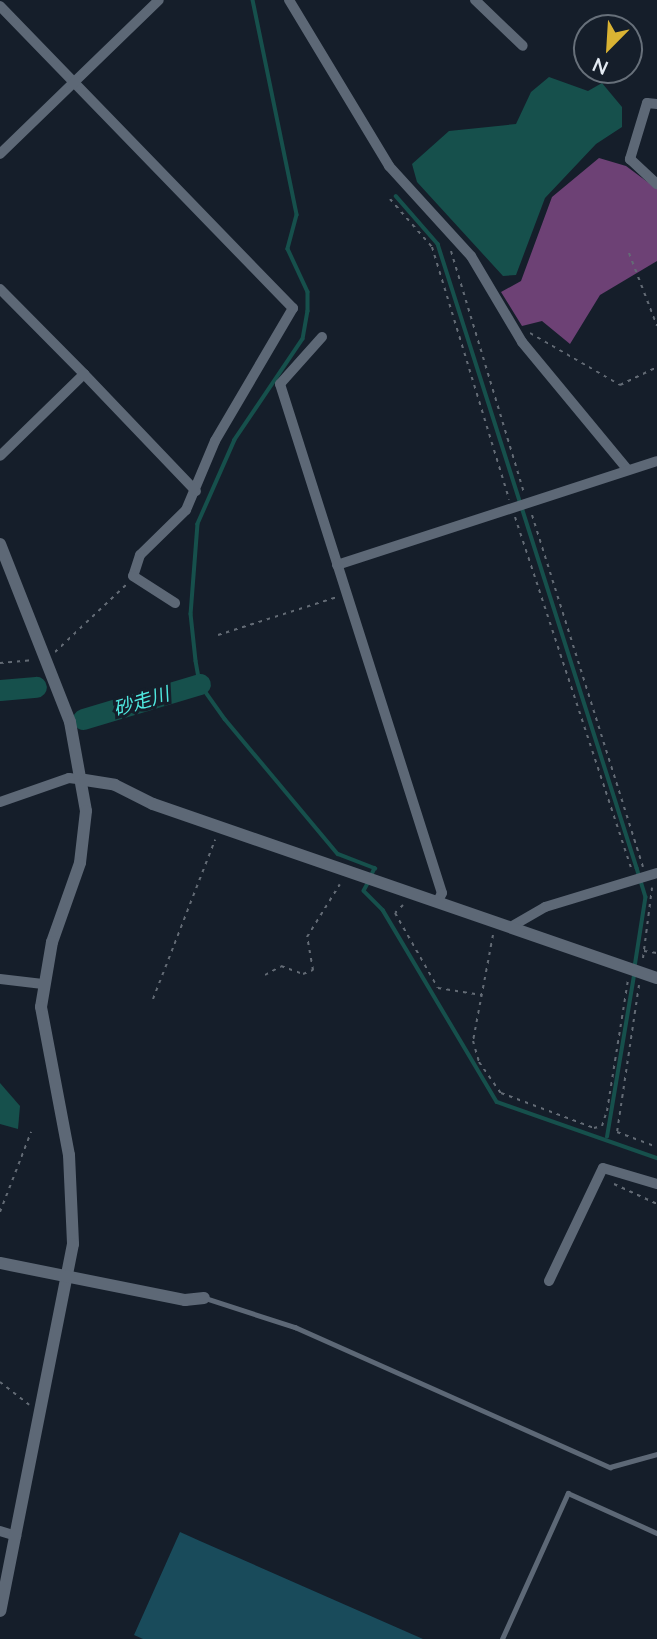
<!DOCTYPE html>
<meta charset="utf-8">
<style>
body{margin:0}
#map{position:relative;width:657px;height:1639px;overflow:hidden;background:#151e2a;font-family:Lato,"Noto Sans JP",sans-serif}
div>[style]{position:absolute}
.forest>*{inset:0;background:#6d4175}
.water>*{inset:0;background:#16504c}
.stream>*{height:3.5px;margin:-1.75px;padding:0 1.75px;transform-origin:1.75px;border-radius:1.75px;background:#16504c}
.river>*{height:21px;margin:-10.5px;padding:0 10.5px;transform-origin:10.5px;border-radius:10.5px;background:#16504c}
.building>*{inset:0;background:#194b5b}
.path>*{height:2px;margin-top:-1px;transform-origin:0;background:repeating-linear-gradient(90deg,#636b75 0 3.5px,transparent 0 8.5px)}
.service>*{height:4.5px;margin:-2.25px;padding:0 2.25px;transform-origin:2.25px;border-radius:2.25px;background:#5d6876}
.minor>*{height:10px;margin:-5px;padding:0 5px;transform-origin:5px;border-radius:5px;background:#5d6876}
.tertiary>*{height:12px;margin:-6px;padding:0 6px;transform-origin:6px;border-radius:6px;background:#5d6876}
span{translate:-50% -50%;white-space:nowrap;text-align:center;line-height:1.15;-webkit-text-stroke:6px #151e2a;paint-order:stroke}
.water-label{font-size:19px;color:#4fe8df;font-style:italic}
.north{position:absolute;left:573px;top:14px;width:70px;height:70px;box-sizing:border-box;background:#151e2a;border:2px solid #67707a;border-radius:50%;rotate:204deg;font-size:19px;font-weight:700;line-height:28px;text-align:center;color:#e3eaf2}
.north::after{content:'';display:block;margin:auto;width:24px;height:32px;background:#dab333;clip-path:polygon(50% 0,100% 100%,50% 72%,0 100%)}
</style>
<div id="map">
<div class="forest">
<i style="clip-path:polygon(599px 158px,626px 166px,657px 189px,657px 261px,600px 295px,570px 344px,542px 321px,522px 326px,501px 292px,521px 281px,552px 197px)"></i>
</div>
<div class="water">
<i style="clip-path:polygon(549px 77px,588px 91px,602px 83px,622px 107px,622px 127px,596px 144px,545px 198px,516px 275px,503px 276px,417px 182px,412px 164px,449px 131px,516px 124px,531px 92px)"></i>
<i style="clip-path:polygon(0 1083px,20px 1106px,18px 1129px,0 1124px)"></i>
</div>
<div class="stream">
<i style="left:253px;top:0;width:219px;rotate:78.4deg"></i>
<i style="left:297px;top:215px;width:35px;rotate:105deg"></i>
<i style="left:288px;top:249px;width:47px;rotate:65.1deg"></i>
<i style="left:308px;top:292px;width:19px;rotate:90deg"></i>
<i style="left:308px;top:311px;width:28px;rotate:100deg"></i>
<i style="left:303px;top:339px;width:122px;rotate:124deg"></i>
<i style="left:235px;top:440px;width:92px;rotate:113.8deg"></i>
<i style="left:198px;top:524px;width:90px;rotate:94.4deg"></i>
<i style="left:191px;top:614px;width:47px;rotate:83.9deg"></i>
<i style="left:196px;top:661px;width:23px;rotate:80deg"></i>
<i style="left:200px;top:684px;width:43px;rotate:54.5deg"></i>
<i style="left:225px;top:719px;width:176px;rotate:50.1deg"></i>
<i style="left:338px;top:854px;width:40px;rotate:21deg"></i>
<i style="left:375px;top:868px;width:8px;rotate:113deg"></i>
<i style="left:396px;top:196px;width:64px;rotate:48.8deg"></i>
<i style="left:438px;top:244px;width:655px;rotate:72.31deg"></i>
<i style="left:637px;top:868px;width:30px;rotate:73deg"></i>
<i style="left:646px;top:897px;width:71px;rotate:98.9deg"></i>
<i style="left:369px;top:882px;width:10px;rotate:119deg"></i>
<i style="left:364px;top:891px;width:27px;rotate:45deg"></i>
<i style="left:383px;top:910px;width:223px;rotate:59.3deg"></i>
<i style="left:497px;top:1102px;width:170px;rotate:19.3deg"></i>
<i style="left:607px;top:1137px;width:164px;rotate:-80.5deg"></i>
</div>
<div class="river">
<i style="left:0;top:690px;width:36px;rotate:-5deg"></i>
<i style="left:83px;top:719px;width:122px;rotate:-16.7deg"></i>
</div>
<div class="building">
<i style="clip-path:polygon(180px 1532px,200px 1541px,423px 1639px,143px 1639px,134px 1635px)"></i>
</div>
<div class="path">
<i style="left:390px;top:199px;width:64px;rotate:48.8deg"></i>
<i style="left:432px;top:247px;width:264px;rotate:73deg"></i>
<i style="left:451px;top:251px;width:253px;rotate:73.2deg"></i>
<i style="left:629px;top:253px;width:78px;rotate:69deg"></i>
<i style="left:530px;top:333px;width:104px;rotate:30deg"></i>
<i style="left:620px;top:385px;width:41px;rotate:-25.9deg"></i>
<i style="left:532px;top:515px;width:369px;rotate:72.5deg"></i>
<i style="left:515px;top:517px;width:370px;rotate:71.7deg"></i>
<i style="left:218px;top:635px;width:125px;rotate:-17.7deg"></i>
<i style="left:55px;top:652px;width:99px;rotate:-43.4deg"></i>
<i style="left:0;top:663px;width:34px;rotate:-5deg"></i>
<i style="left:403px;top:905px;width:11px;rotate:135deg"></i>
<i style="left:395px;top:913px;width:86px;rotate:60.2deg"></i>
<i style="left:438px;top:988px;width:44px;rotate:9.2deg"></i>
<i style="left:493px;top:935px;width:108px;rotate:100.7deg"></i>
<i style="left:473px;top:1041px;width:22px;rotate:74deg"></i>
<i style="left:479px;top:1062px;width:38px;rotate:55deg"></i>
<i style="left:501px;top:1093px;width:99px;rotate:20.6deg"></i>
<i style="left:594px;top:1128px;width:8px;rotate:-14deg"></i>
<i style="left:602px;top:1126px;width:16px;rotate:-72deg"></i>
<i style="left:607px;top:1111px;width:133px;rotate:-80.9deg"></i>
<i style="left:644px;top:951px;width:13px;rotate:9deg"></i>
<i style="left:643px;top:958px;width:71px;rotate:-82.7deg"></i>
<i style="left:265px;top:975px;width:18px;rotate:-29deg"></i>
<i style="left:281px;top:966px;width:23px;rotate:20deg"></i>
<i style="left:303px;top:974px;width:11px;rotate:-22deg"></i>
<i style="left:313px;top:970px;width:34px;rotate:-100deg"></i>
<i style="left:307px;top:937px;width:62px;rotate:-58.1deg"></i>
<i style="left:639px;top:985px;width:149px;rotate:98.5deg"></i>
<i style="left:617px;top:1132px;width:43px;rotate:20.6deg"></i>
<i style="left:153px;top:999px;width:171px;rotate:-68.7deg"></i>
<i style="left:614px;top:1184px;width:47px;rotate:24.9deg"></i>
<i style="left:0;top:1212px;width:86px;rotate:-68.8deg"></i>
<i style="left:0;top:1382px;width:37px;rotate:38deg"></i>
</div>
<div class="service">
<i style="left:205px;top:1298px;width:95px;rotate:17.9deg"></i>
<i style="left:295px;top:1327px;width:345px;rotate:24deg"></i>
<i style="left:610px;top:1467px;width:49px;rotate:-15.5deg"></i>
<i style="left:502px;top:1639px;width:160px;rotate:-65.7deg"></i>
<i style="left:568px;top:1493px;width:98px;rotate:24.2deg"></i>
</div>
<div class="minor">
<i style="left:289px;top:0;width:194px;rotate:58.9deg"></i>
<i style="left:389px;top:166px;width:122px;rotate:47.7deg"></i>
<i style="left:471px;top:256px;width:100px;rotate:59.3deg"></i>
<i style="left:522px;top:342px;width:166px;rotate:50.4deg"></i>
<i style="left:475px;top:0;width:66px;rotate:43.8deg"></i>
<i style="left:0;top:6px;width:421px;rotate:45.9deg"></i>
<i style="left:293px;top:308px;width:154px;rotate:120.4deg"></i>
<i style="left:215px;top:441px;width:75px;rotate:112.8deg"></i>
<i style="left:186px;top:510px;width:64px;rotate:135.6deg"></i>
<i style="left:140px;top:555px;width:22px;rotate:108deg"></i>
<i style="left:133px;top:576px;width:50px;rotate:32.7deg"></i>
<i style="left:657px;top:104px;width:10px;rotate:-174deg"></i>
<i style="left:647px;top:103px;width:59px;rotate:106.9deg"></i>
<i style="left:630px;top:159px;width:37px;rotate:43deg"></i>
<i style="left:0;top:154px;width:221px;rotate:-44.1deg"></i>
<i style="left:0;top:289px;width:120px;rotate:45.3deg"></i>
<i style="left:84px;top:374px;width:117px;rotate:135.7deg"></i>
<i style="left:322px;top:337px;width:63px;rotate:131.8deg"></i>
<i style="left:280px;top:384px;width:534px;rotate:72.35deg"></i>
<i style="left:442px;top:893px;width:9px;rotate:117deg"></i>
<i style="left:84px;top:374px;width:162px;rotate:46.3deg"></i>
<i style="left:337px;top:565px;width:336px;rotate:-18deg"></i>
<i style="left:0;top:802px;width:73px;rotate:-19.2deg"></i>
<i style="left:69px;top:778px;width:16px;rotate:7deg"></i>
<i style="left:514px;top:925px;width:36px;rotate:-30deg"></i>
<i style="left:545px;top:907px;width:117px;rotate:-16.9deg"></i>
<i style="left:0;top:979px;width:43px;rotate:6.6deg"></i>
<i style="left:549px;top:1281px;width:125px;rotate:-64.5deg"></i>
<i style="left:603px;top:1168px;width:56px;rotate:16.5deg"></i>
<i style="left:0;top:1531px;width:17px;rotate:17deg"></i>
</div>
<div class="tertiary">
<i style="left:0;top:544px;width:191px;rotate:68.5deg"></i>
<i style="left:70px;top:722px;width:90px;rotate:79.8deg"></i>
<i style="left:86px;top:811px;width:52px;rotate:96.6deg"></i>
<i style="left:80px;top:863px;width:84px;rotate:109.5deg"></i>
<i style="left:52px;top:942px;width:66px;rotate:99.6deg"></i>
<i style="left:41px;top:1007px;width:151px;rotate:79.3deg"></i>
<i style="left:69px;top:1155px;width:89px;rotate:87.4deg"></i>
<i style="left:73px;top:1244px;width:374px;rotate:101.2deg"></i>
<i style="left:85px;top:780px;width:30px;rotate:9deg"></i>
<i style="left:115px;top:785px;width:42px;rotate:26.6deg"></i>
<i style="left:153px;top:804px;width:533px;rotate:19.05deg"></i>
<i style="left:0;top:1263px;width:189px;rotate:11.3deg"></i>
<i style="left:185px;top:1300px;width:19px;rotate:-6deg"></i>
</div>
<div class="water-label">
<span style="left:141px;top:701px;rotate:-17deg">砂走川</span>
</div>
<div class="north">N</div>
</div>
